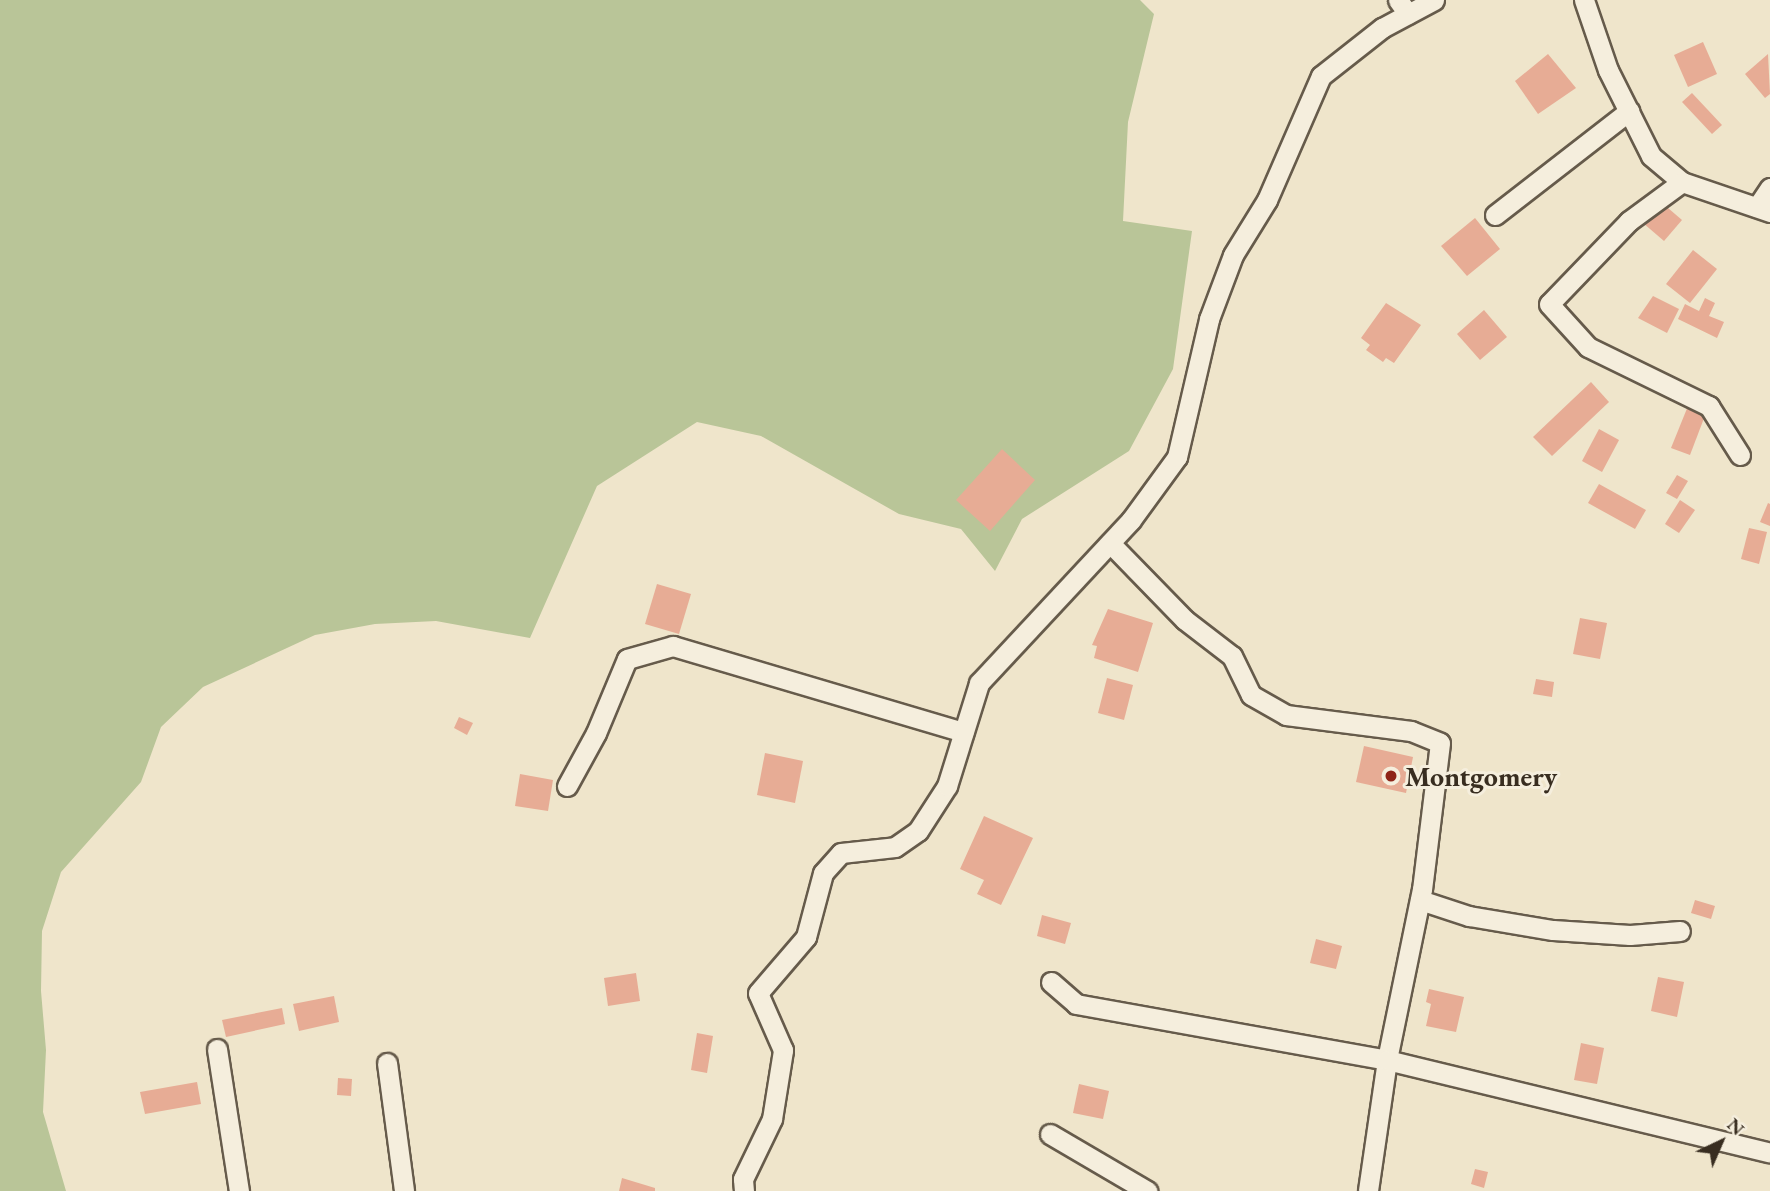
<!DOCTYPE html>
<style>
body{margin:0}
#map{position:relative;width:1770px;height:1191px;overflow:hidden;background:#efe5cb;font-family:"EB Garamond",serif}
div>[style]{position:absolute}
.green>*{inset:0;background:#b9c598}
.building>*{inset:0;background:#e7ac95}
.roads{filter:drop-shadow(2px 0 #665b4b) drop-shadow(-2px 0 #665b4b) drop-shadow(0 2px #665b4b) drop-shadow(0 -2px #665b4b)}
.street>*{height:19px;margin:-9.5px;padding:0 9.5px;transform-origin:9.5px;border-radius:9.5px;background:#f5eedd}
.dots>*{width:19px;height:19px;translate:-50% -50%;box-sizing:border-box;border:4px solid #f5eedd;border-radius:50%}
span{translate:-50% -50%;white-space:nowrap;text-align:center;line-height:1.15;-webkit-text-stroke:6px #f5eedd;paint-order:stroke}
.poi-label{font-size:28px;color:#382d20;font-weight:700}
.left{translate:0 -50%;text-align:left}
.north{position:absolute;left:1686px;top:1107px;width:70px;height:70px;-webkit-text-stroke:5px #f5eedd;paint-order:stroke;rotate:44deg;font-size:19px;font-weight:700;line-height:28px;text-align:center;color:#382d20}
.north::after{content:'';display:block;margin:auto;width:24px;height:32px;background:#382d20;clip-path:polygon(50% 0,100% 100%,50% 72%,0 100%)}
</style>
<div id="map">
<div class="green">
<i style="clip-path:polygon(0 0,1140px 0,1154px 14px,1128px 122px,1123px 221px,1192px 231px,1173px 369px,1129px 451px,1022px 519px,995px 571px,961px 529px,899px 514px,761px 436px,697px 422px,597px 486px,530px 638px,436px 621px,375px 624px,315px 635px,203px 687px,161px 727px,141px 782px,61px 872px,42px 931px,41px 991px,46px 1050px,43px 1112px,66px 1191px,0 1191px)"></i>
</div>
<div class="building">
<i style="clip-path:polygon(1703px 42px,1717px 74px,1688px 87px,1674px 55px)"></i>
<i style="clip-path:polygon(1548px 54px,1576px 88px,1538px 114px,1515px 81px)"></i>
<i style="clip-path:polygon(1768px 54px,1770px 94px,1765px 98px,1745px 74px)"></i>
<i style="clip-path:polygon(1692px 93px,1722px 125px,1712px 134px,1682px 102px)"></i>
<i style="clip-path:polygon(1661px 202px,1682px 220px,1664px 241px,1643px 223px)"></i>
<i style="clip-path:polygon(1475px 218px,1500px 249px,1467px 276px,1441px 246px)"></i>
<i style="clip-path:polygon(1693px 250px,1717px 269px,1690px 303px,1666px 284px)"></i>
<i style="clip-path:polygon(1653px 296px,1679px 309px,1667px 333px,1638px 318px)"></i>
<i style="clip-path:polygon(1705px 298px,1715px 303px,1709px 316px,1724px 322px,1717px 338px,1678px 319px,1685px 304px,1699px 311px)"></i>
<i style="clip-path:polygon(1386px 303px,1421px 325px,1394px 363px,1386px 358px,1383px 362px,1366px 350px,1370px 345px,1361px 338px)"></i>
<i style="clip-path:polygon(1484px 310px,1507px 337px,1480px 360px,1457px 334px)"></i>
<i style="clip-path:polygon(1591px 382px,1609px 402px,1552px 456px,1533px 437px)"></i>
<i style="clip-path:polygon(1688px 406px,1706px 413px,1690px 455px,1671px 448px)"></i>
<i style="clip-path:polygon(1599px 429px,1619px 440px,1602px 472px,1582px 461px)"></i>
<i style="clip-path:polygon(1002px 449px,1035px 480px,990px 531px,956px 500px)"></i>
<i style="clip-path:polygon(1677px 475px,1688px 481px,1677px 499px,1666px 493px)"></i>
<i style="clip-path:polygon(1599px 484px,1646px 510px,1635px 529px,1588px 503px)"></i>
<i style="clip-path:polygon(1680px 500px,1695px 510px,1679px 533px,1665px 524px)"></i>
<i style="clip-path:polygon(1768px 503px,1770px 504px,1770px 526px,1760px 522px)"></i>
<i style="clip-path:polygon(1749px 528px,1767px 532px,1759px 564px,1741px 559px)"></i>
<i style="clip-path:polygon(657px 584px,691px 594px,679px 634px,645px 624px)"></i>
<i style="clip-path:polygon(1108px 609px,1153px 623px,1138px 672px,1094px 658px,1097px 646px,1092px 645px)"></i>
<i style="clip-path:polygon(1580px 618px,1607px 623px,1600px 659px,1573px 654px)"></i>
<i style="clip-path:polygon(1107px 678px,1133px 685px,1124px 720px,1098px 713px)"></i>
<i style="clip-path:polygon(1536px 679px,1554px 682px,1552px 697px,1533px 694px)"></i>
<i style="clip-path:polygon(459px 717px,473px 723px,467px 735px,454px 728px)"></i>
<i style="clip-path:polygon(1364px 746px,1413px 757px,1406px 793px,1356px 782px)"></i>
<i style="clip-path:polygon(765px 753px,803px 761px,795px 803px,757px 795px)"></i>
<i style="clip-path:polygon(520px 774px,553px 780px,548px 811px,515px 806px)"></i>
<i style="clip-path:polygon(984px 816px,1033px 838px,1001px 905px,977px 894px,984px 880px,960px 869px)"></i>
<i style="clip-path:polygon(1695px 900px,1715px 906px,1711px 919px,1691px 913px)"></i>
<i style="clip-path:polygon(1042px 915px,1071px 923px,1065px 944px,1037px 936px)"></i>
<i style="clip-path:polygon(1316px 939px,1342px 946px,1336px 969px,1310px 963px)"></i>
<i style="clip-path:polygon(636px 973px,640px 1001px,608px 1006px,604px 978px)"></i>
<i style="clip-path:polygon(1658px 977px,1684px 982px,1677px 1017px,1651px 1011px)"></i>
<i style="clip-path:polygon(1429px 989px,1464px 997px,1456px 1032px,1426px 1026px,1431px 1004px,1426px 1002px)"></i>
<i style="clip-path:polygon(334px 996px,339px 1022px,299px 1031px,293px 1004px)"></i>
<i style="clip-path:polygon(282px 1008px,285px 1024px,226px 1037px,222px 1020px)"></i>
<i style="clip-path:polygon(697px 1033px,713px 1036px,707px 1073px,691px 1070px)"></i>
<i style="clip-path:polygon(1581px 1043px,1604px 1048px,1597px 1084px,1574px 1080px)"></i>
<i style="clip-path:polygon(338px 1078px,352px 1079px,351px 1096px,337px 1095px)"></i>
<i style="clip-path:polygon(197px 1082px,201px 1104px,145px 1114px,140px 1092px)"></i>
<i style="clip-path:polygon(1079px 1084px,1109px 1091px,1103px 1119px,1073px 1113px)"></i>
<i style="clip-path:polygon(1475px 1169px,1488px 1172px,1484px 1188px,1471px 1184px)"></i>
<i style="clip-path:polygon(622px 1178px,655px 1188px,655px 1191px,619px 1191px)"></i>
</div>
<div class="roads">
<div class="street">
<i style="left:1398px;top:0;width:17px;rotate:54deg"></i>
<i style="left:1584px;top:0;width:74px;rotate:71.1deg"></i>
<i style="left:1608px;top:70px;width:96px;rotate:63.4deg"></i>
<i style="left:1651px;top:156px;width:40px;rotate:40deg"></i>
<i style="left:1682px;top:182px;width:93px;rotate:18.8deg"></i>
<i style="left:1682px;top:182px;width:66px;rotate:143.7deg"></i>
<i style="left:1629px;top:221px;width:115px;rotate:133.9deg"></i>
<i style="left:1549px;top:304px;width:58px;rotate:47.8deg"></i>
<i style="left:1588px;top:347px;width:135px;rotate:26deg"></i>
<i style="left:1709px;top:406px;width:58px;rotate:57.7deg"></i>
<i style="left:1757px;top:207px;width:23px;rotate:-56deg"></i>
<i style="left:1495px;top:215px;width:170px;rotate:-37.8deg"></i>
<i style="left:1110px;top:543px;width:107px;rotate:45.8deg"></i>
<i style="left:1185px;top:620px;width:59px;rotate:37.5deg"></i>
<i style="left:1232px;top:656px;width:43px;rotate:64deg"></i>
<i style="left:1251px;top:695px;width:40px;rotate:29.7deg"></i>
<i style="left:1286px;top:715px;width:126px;rotate:7.3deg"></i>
<i style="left:1411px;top:731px;width:31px;rotate:22deg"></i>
<i style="left:1440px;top:743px;width:147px;rotate:97deg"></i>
<i style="left:1422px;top:889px;width:175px;rotate:101.6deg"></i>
<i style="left:1387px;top:1060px;width:132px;rotate:98.3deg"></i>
<i style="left:567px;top:786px;width:60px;rotate:-61.3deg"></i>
<i style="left:596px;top:733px;width:80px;rotate:-67.3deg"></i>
<i style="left:627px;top:659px;width:48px;rotate:-15.8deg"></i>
<i style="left:673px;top:646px;width:303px;rotate:16.5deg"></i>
<i style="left:1420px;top:900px;width:52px;rotate:18.1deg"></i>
<i style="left:1469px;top:916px;width:85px;rotate:9.5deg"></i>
<i style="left:1553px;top:930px;width:77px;rotate:3.7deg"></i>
<i style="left:1630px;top:935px;width:50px;rotate:-4.6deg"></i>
<i style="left:1051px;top:982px;width:33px;rotate:41deg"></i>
<i style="left:1076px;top:1004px;width:316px;rotate:10.2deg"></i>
<i style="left:1387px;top:1060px;width:394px;rotate:13.6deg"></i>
<i style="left:217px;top:1049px;width:144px;rotate:81.2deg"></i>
<i style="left:387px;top:1063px;width:129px;rotate:82.4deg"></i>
<i style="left:1050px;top:1134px;width:113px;rotate:30.4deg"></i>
<i style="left:744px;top:1191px;width:12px;rotate:-95deg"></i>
<i style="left:743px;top:1179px;width:67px;rotate:-64.2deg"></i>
<i style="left:772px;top:1119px;width:70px;rotate:-80.9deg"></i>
<i style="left:783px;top:1050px;width:62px;rotate:-113.7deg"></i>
<i style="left:758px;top:993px;width:74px;rotate:-49.4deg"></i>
<i style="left:806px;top:937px;width:66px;rotate:-75.1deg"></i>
<i style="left:823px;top:873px;width:27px;rotate:-48deg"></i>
<i style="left:841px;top:853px;width:54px;rotate:-6.3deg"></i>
<i style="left:895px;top:847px;width:28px;rotate:-35deg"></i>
<i style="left:918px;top:831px;width:54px;rotate:-57.2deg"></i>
<i style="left:947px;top:786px;width:108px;rotate:-72.7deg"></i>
<i style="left:979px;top:683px;width:223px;rotate:-47deg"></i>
<i style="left:1131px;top:520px;width:78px;rotate:-53.9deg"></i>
<i style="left:1177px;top:457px;width:142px;rotate:-76.9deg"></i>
<i style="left:1209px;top:319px;width:68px;rotate:-69.4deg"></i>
<i style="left:1233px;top:255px;width:65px;rotate:-58.3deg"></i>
<i style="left:1267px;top:200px;width:135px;rotate:-66.5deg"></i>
<i style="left:1321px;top:76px;width:78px;rotate:-38.2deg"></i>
<i style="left:1382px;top:28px;width:59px;rotate:-28.3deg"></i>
</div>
</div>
<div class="dots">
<i style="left:1391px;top:776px;background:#8f2418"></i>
</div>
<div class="poi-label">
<span class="left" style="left:1405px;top:776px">Montgomery</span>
</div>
<div class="north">N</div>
</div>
